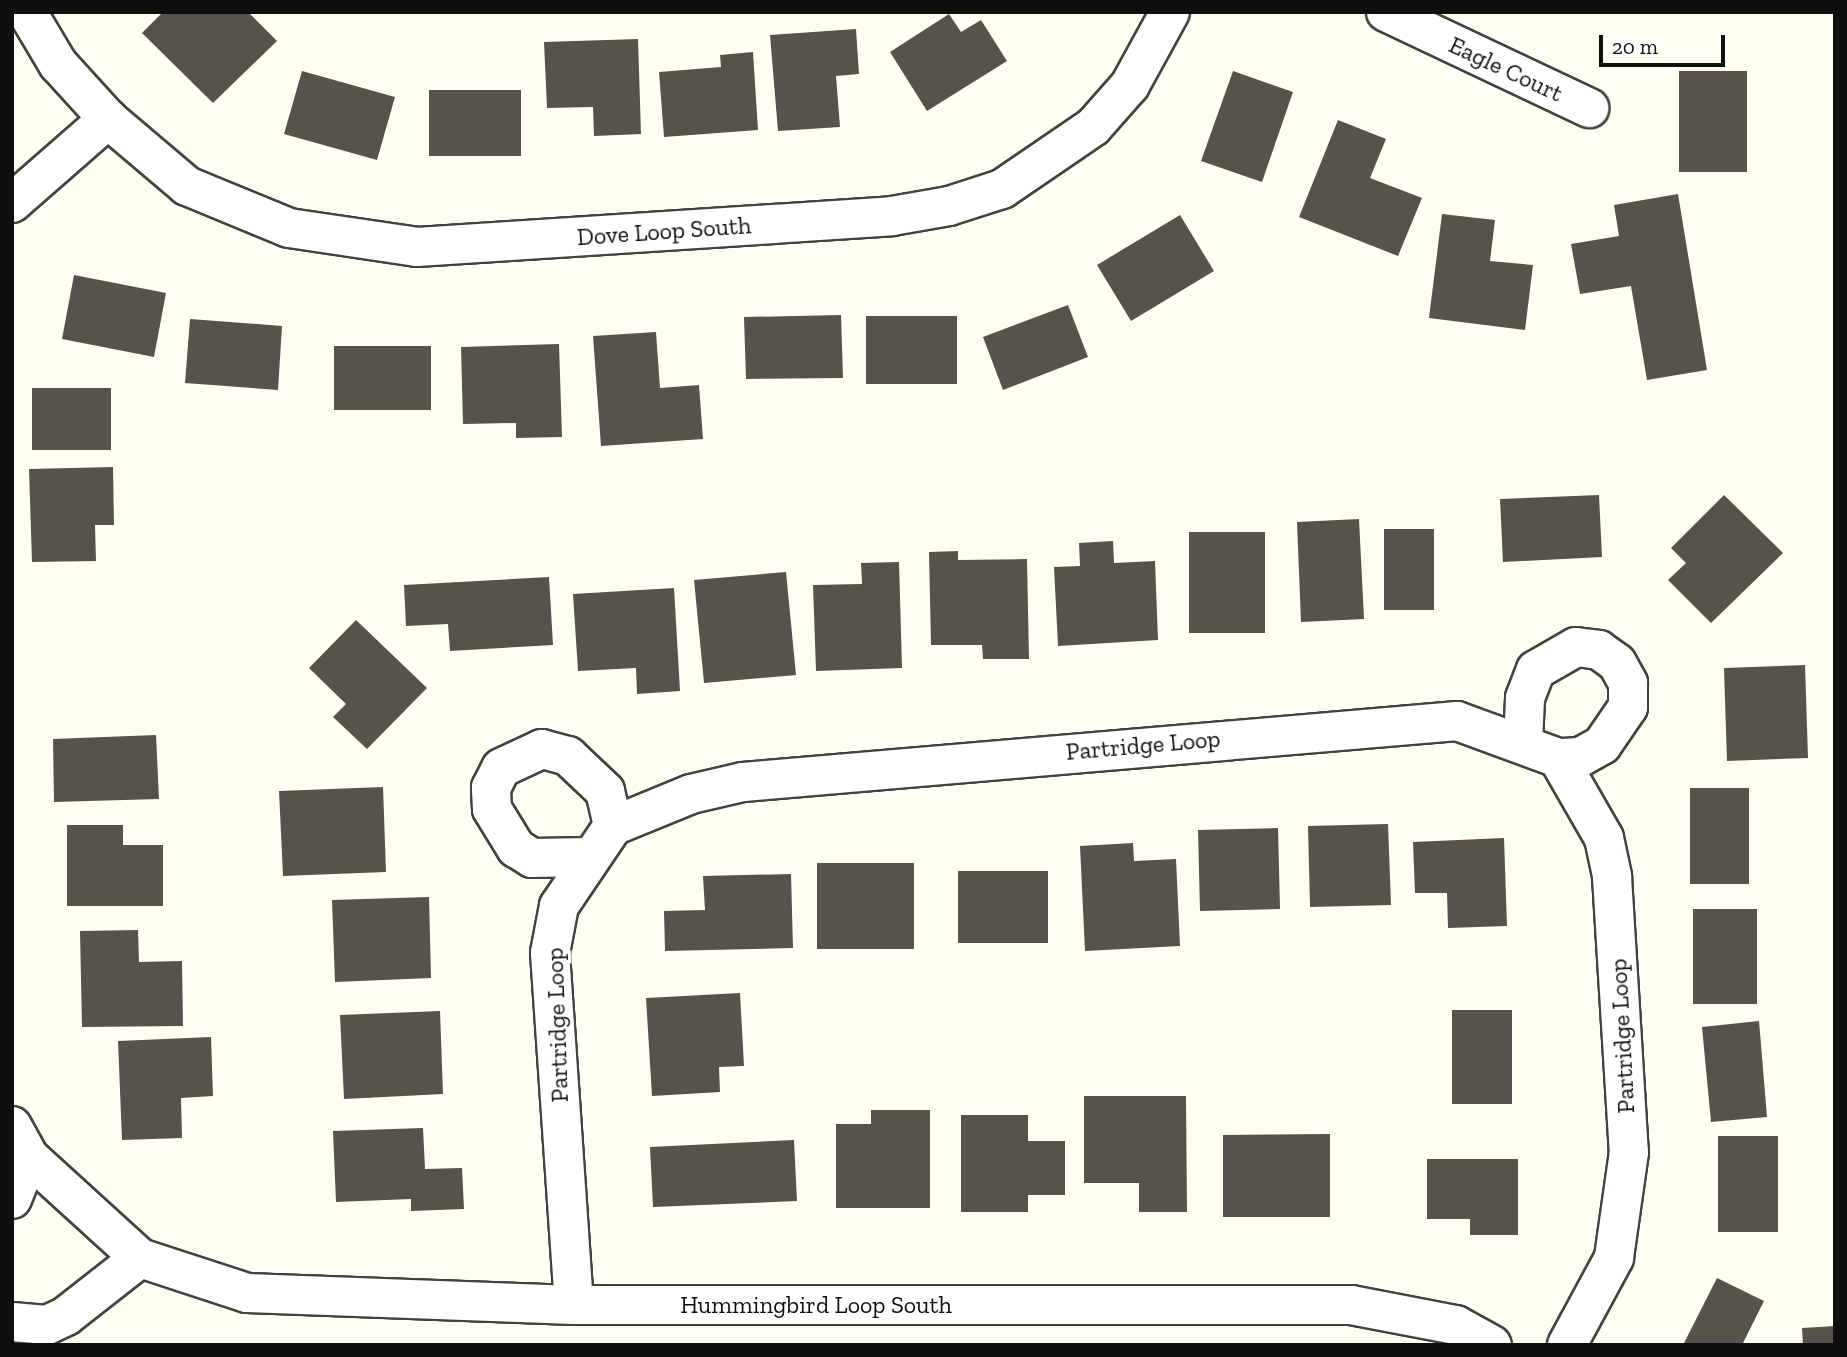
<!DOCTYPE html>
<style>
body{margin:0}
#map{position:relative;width:1847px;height:1357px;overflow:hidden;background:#fefef1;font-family:"Zilla Slab",serif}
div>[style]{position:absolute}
.building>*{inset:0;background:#57524c}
.roads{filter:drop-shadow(2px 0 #424242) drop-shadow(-2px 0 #424242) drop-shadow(0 2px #424242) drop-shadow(0 -2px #424242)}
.minor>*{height:38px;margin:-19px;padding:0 19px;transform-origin:19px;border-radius:19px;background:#fff}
span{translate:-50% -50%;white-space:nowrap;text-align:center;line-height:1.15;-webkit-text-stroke:7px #fff;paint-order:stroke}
.street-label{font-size:24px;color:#0f0f0f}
.frame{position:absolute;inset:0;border:14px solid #0f0f0f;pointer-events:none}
.scale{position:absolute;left:1599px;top:35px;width:126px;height:32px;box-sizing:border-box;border:4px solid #0f0f0f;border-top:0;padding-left:9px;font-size:21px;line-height:24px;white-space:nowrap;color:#0f0f0f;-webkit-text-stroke:5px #fff;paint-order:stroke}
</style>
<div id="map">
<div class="building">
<i style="clip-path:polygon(163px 12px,248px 12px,277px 41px,213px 103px,142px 33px)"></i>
<i style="clip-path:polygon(949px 14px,961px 32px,981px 20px,1007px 61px,927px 111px,890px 52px)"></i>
<i style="clip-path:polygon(856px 29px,859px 74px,836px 76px,840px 127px,778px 131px,770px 35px)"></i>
<i style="clip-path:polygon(638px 39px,641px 134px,594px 136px,593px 107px,547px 108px,544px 42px)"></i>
<i style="clip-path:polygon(753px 52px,758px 130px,664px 137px,659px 72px,721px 67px,720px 55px)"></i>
<i style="clip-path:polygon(302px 71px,395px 97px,377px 160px,284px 134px)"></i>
<i style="clip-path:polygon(1233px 71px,1293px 92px,1262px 182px,1201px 161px)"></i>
<i style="clip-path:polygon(1679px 71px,1747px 71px,1747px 172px,1679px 172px)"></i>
<i style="clip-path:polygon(429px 90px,521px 90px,521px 156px,429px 156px)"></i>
<i style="clip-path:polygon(1338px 120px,1386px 139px,1370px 178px,1422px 198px,1398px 256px,1299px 217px)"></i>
<i style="clip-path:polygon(1678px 194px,1707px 370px,1647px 380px,1631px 286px,1580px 294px,1571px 244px,1619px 236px,1614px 205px)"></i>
<i style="clip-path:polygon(1442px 214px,1495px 220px,1490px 261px,1533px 265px,1525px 330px,1429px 318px)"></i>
<i style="clip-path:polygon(1180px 215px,1214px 271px,1131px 321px,1097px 265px)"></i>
<i style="clip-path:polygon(74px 275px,166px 293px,154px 357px,62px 339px)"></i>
<i style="clip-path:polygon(1068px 305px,1088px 357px,1003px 390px,983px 337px)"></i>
<i style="clip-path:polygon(841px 315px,843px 378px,746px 379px,744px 317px)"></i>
<i style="clip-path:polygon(866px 316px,957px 316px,957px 384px,866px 384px)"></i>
<i style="clip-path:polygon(190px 319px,282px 326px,278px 390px,185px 383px)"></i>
<i style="clip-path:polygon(656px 332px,660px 388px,699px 385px,703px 439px,601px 446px,593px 336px)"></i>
<i style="clip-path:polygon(559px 344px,562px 437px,516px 438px,516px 423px,463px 424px,461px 347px)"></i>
<i style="clip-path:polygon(334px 346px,431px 346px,431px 410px,334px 410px)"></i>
<i style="clip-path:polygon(32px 388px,111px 388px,111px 450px,32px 450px)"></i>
<i style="clip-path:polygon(113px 467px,114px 525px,95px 525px,96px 561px,32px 562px,29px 469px)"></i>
<i style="clip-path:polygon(1599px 495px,1602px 557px,1503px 562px,1500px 499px)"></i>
<i style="clip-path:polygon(1724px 495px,1783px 553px,1711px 623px,1668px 580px,1686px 563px,1671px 548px)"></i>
<i style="clip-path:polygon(1359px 519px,1364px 619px,1301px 622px,1297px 522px)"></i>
<i style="clip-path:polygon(1384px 529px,1434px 529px,1434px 610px,1384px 610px)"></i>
<i style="clip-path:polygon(1189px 532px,1265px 532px,1265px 633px,1189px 633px)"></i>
<i style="clip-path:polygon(1113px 541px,1114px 563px,1155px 561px,1158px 640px,1058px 646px,1054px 567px,1080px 566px,1079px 543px)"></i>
<i style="clip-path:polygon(958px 551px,958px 560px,1027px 559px,1029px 659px,983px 659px,982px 645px,931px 645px,929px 552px)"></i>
<i style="clip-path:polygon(899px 562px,902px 668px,816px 671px,813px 585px,862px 584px,861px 563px)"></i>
<i style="clip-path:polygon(786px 572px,796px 675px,704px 683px,694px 580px)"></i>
<i style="clip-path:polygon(549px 577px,553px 645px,450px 651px,448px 624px,406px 626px,404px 585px)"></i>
<i style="clip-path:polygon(674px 588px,680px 691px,637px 694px,636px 668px,578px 671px,573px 594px)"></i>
<i style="clip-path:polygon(356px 620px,427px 688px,367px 749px,333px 717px,346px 704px,309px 668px)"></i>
<i style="clip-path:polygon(1805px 665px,1808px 758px,1727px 761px,1724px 668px)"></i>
<i style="clip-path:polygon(156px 735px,159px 799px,54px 802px,53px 739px)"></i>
<i style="clip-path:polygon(383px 787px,386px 872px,283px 876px,279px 791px)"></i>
<i style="clip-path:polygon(1690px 788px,1749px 788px,1749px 884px,1690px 884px)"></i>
<i style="clip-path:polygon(1388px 824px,1391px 905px,1310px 907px,1308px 826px)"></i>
<i style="clip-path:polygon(67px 825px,123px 825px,123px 845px,163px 845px,163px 906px,67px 906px)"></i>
<i style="clip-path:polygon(1278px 828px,1280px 909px,1200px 911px,1198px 830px)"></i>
<i style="clip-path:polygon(1504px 838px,1507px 926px,1448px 928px,1447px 893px,1415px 893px,1413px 842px)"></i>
<i style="clip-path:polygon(1133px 843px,1134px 861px,1176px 859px,1180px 946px,1085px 951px,1080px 846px)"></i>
<i style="clip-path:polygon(817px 863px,914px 863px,914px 949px,817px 949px)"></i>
<i style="clip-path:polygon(958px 871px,1048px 871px,1048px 943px,958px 943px)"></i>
<i style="clip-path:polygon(791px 874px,793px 948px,665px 951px,664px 911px,705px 910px,703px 876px)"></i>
<i style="clip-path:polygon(429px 897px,431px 978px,335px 982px,332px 900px)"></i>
<i style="clip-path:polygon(1693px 909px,1757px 909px,1757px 1004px,1693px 1004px)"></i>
<i style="clip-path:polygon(138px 930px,139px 962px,182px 961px,183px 1026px,82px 1027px,80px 931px)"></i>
<i style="clip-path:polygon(740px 993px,744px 1066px,719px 1067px,720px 1092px,652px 1096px,646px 998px)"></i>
<i style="clip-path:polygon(1452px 1010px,1512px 1010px,1512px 1104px,1452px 1104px)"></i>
<i style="clip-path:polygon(440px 1011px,443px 1094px,344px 1099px,340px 1015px)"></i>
<i style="clip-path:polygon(1759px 1021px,1767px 1117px,1711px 1122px,1702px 1027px)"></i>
<i style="clip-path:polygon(211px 1037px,213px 1096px,181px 1098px,182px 1138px,122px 1140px,118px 1041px)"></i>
<i style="clip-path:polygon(1084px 1096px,1186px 1096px,1187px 1212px,1139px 1212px,1139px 1183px,1084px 1183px)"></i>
<i style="clip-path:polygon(871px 1110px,930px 1110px,930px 1208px,836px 1208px,836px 1124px,871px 1124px)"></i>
<i style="clip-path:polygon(961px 1115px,1028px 1115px,1028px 1141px,1065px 1141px,1065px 1195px,1028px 1195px,1028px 1212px,961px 1212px)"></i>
<i style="clip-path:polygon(423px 1128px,425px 1169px,462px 1168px,464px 1209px,411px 1211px,411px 1199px,336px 1202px,333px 1131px)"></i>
<i style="clip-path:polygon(1330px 1134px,1330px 1217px,1223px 1217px,1223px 1135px)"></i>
<i style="clip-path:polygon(1718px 1136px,1778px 1136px,1778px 1232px,1718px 1232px)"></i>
<i style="clip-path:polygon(794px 1140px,797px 1201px,653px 1207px,650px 1147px)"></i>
<i style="clip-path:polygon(1427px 1159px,1518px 1159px,1518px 1235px,1470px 1235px,1470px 1219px,1427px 1219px)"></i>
<i style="clip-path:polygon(1717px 1278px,1764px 1301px,1742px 1345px,1683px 1345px)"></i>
<i style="clip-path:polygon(1835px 1326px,1835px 1345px,1803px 1345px,1802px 1328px)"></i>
</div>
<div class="roads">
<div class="minor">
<i style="left:27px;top:12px;width:61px;rotate:59.2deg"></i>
<i style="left:58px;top:64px;width:74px;rotate:47.7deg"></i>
<i style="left:108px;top:119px;width:104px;rotate:40.3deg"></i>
<i style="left:187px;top:186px;width:110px;rotate:22.4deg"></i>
<i style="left:289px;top:228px;width:129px;rotate:8.4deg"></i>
<i style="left:417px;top:247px;width:476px;rotate:-3.7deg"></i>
<i style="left:892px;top:216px;width:58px;rotate:-10deg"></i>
<i style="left:949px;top:206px;width:56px;rotate:-17.8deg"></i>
<i style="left:1002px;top:189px;width:110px;rotate:-34.3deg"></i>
<i style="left:1093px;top:127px;width:56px;rotate:-48.6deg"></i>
<i style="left:1130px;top:85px;width:83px;rotate:-61.3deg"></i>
<i style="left:1386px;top:12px;width:225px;rotate:25.3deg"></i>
<i style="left:12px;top:203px;width:128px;rotate:-41.2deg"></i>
<i style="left:1523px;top:744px;width:46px;rotate:-87.5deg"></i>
<i style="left:1525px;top:698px;width:30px;rotate:-69deg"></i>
<i style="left:1536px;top:670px;width:46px;rotate:-29.9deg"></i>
<i style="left:1576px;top:647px;width:23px;rotate:7deg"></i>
<i style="left:1599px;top:650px;width:22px;rotate:36deg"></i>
<i style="left:1617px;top:663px;width:23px;rotate:61deg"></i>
<i style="left:1628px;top:683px;width:24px;rotate:90deg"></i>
<i style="left:1628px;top:707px;width:46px;rotate:124.4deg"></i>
<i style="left:1602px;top:745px;width:25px;rotate:151deg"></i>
<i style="left:1580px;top:757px;width:22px;rotate:177deg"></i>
<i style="left:589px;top:857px;width:57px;rotate:179deg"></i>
<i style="left:532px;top:858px;width:19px;rotate:-148deg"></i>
<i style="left:516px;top:848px;width:46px;rotate:-121.6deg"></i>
<i style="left:492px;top:809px;width:21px;rotate:-93deg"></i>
<i style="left:491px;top:788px;width:22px;rotate:-63deg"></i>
<i style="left:501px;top:768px;width:45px;rotate:-24.9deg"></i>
<i style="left:542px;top:749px;width:27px;rotate:15deg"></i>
<i style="left:568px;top:756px;width:51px;rotate:43.4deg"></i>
<i style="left:605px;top:791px;width:36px;rotate:77deg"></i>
<i style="left:12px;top:1126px;width:35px;rotate:61deg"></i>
<i style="left:29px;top:1157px;width:150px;rotate:42.3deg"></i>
<i style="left:140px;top:1258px;width:113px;rotate:18.1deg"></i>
<i style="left:247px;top:1293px;width:327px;rotate:2.1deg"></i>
<i style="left:574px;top:1305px;width:777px"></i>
<i style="left:1351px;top:1305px;width:107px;rotate:10.8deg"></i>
<i style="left:1456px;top:1325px;width:41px;rotate:29.1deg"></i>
<i style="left:12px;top:1199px;width:45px;rotate:-68deg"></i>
<i style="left:574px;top:1305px;width:353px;rotate:-93.9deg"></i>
<i style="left:550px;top:953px;width:48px;rotate:-79.2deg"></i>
<i style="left:559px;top:906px;width:97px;rotate:-56deg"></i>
<i style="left:613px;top:826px;width:84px;rotate:-22.3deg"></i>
<i style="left:691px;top:794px;width:53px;rotate:-13deg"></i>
<i style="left:743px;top:782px;width:717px;rotate:-4.88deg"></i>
<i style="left:1457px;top:721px;width:108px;rotate:20.1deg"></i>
<i style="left:1558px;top:758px;width:92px;rotate:60.1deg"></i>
<i style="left:1604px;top:838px;width:40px;rotate:78deg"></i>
<i style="left:1612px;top:877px;width:276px;rotate:86.5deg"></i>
<i style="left:1629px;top:1152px;width:107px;rotate:98.1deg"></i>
<i style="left:1614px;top:1258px;width:99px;rotate:118.4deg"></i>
<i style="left:12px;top:1322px;width:35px;rotate:5deg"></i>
<i style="left:47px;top:1325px;width:21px;rotate:-25deg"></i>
<i style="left:66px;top:1316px;width:94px;rotate:-38.1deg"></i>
</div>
</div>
<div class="street-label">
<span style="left:1506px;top:69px;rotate:25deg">Eagle Court</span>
<span style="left:664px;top:231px;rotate:-4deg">Dove Loop South</span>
<span style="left:1143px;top:745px;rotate:-5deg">Partridge Loop</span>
<span style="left:557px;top:1025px;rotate:-92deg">Partridge Loop</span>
<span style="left:1622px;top:1036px;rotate:-93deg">Partridge Loop</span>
<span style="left:816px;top:1305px">Hummingbird Loop South</span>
</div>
<div class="frame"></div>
<div class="scale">20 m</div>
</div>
